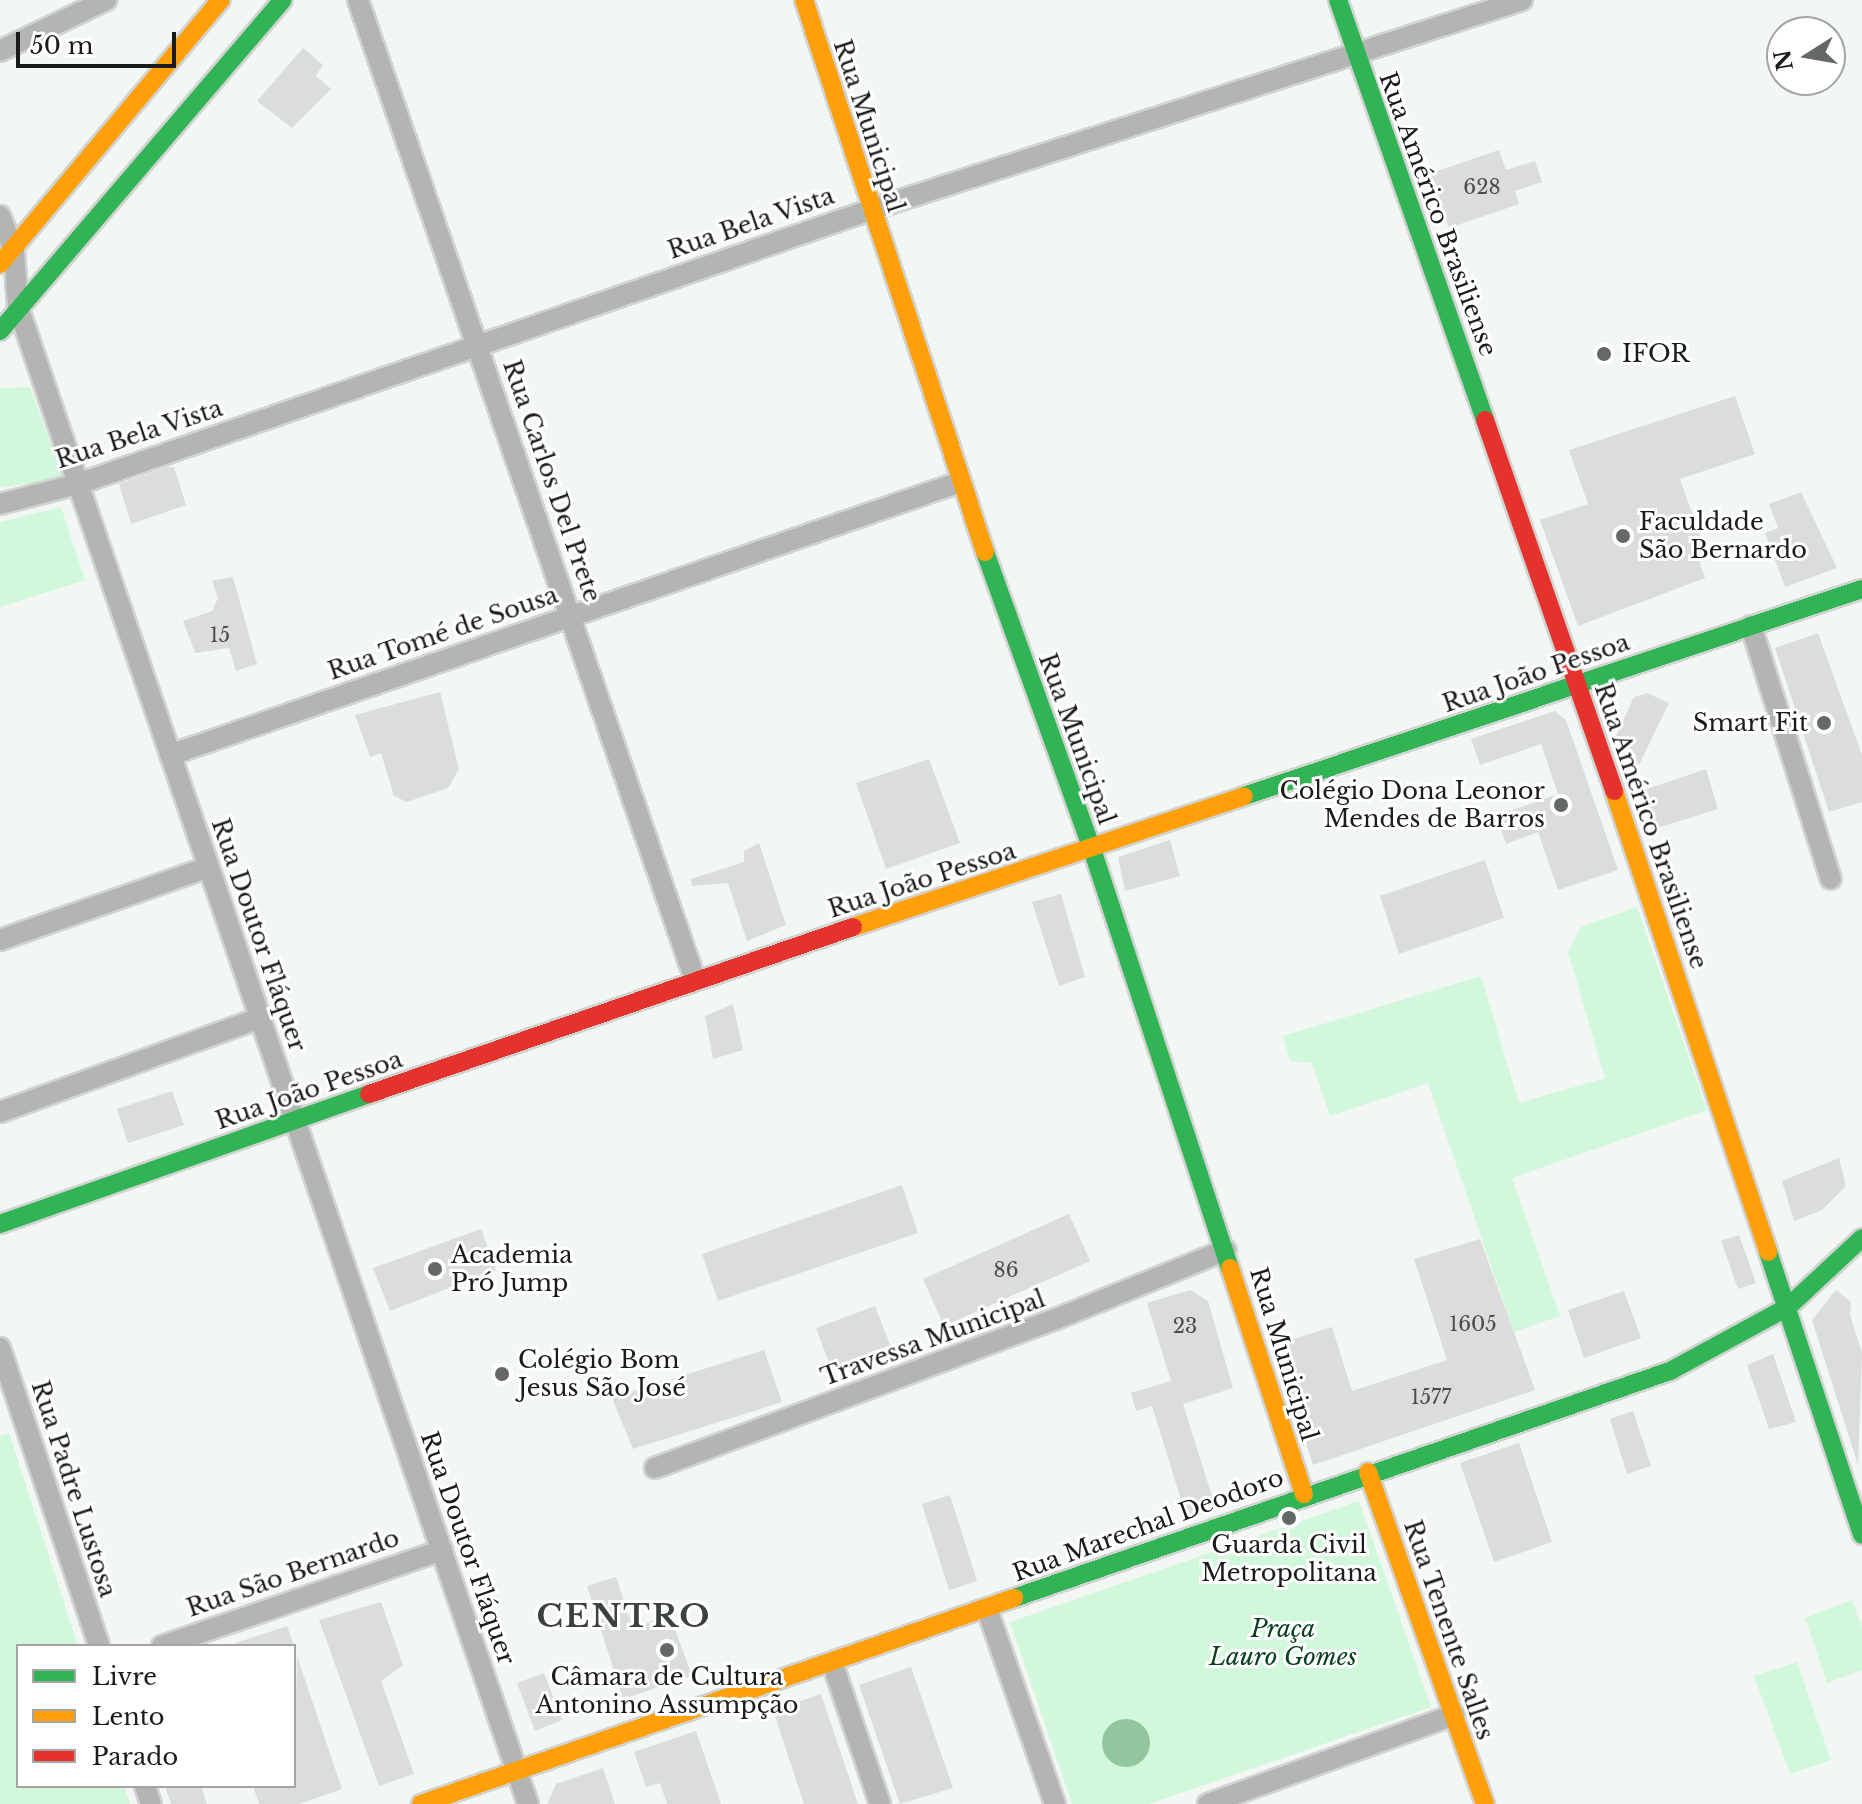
<!DOCTYPE html>
<meta charset="utf-8">
<style>
body{margin:0}
#map{position:relative;width:1862px;height:1804px;overflow:hidden;background:#f3f7f4;font-family:"Libre Baskerville",serif}
div>[style]{position:absolute}
.green>*{inset:0;background:#d2f8db}
.water>*{inset:0;background:#92c69f}
.round{border-radius:50%}
.building>*{inset:0;background:#dadddb}
.roads{filter:drop-shadow(2px 0 #d1d3d1) drop-shadow(-2px 0 #d1d3d1) drop-shadow(0 2px #d1d3d1) drop-shadow(0 -2px #d1d3d1)}
.street>*{height:20px;margin:-10px;padding:0 10px;transform-origin:10px;border-radius:10px;background:#b3b5b3}
.fast>*{height:18px;margin:-9px;padding:0 9px;transform-origin:9px;border-radius:9px;background:#30b455}
.slow>*{height:18px;margin:-9px;padding:0 9px;transform-origin:9px;border-radius:9px;background:#ff9f0a}
.jam>*{height:18px;margin:-9px;padding:0 9px;transform-origin:9px;border-radius:9px;background:#e5322d}
.dots>*{width:22px;height:22px;translate:-50% -50%;box-sizing:border-box;border:4px solid #fff;border-radius:50%}
span{translate:-50% -50%;white-space:nowrap;text-align:center;line-height:1.15;-webkit-text-stroke:6px #fff;paint-order:stroke}
.number-label{font-size:20px;color:#4a4d4b}
.number-label span{-webkit-text-stroke-width:0}
.street-label{font-size:24px;color:#191c1a}
.poi-label{font-size:24px;color:#191c1a}
.left{translate:0 -50%;text-align:left}
.right{translate:-100% -50%;text-align:right}
.park-label{font-size:24px;color:#06401d;font-style:italic}
.district-label{font-size:32px;color:#3c413d;font-weight:700;letter-spacing:2px}
.legend{position:absolute;left:16px;top:1644px;width:280px;height:144px;box-sizing:border-box;background:#fff;border:2px solid #a3a4a3;margin:0;padding:10px 14px;list-style:none;font-size:24px;color:#191c1a}
.legend li{display:flex;align-items:center;gap:16px;height:40px}
.legend b{width:40px;border:2px solid #a3a4a3}
.north{position:absolute;left:1766px;top:16px;width:80px;height:80px;box-sizing:border-box;background:#fff;border:2px solid #a3a4a3;border-radius:50%;rotate:259deg;font-size:22px;font-weight:700;line-height:32px;text-align:center;color:#191c1a}
.north::after{content:'';display:block;margin:auto;width:28px;height:36px;background:#656966;clip-path:polygon(50% 0,100% 100%,50% 72%,0 100%)}
.scale{position:absolute;left:16px;top:32px;width:160px;height:36px;box-sizing:border-box;border:4px solid #191c1a;border-top:0;padding-left:10px;font-size:24px;line-height:28px;white-space:nowrap;color:#191c1a;-webkit-text-stroke:6px #fff;paint-order:stroke}
</style>
<div id="map">
<div class="green">
<i style="clip-path:polygon(30px 387px,63px 478px,0 488px,0 388px)"></i>
<i style="clip-path:polygon(61px 507px,85px 580px,0 607px,0 522px)"></i>
<i style="clip-path:polygon(1637px 907px,1707px 1110px,1512px 1178px,1560px 1316px,1514px 1332px,1428px 1083px,1330px 1116px,1312px 1063px,1290px 1061px,1283px 1036px,1481px 976px,1519px 1103px,1605px 1078px,1568px 952px,1581px 927px)"></i>
<i style="clip-path:polygon(9px 1433px,78px 1646px,18px 1646px,18px 1786px,124px 1786px,130px 1804px,0 1804px,0 1436px)"></i>
<i style="clip-path:polygon(1359px 1501px,1431px 1707px,1149px 1804px,1072px 1804px,1010px 1622px)"></i>
<i style="clip-path:polygon(1852px 1600px,1862px 1628px,1862px 1670px,1827px 1683px,1805px 1618px)"></i>
<i style="clip-path:polygon(1797px 1662px,1831px 1760px,1790px 1774px,1754px 1676px)"></i>
</div>
<div class="water">
<i class="round" style="left:1102px;top:1719px;width:48px;height:48px"></i>
</div>
<div class="building">
<i style="clip-path:polygon(303px 48px,323px 65px,316px 76px,331px 89px,292px 128px,257px 101px)"></i>
<i style="clip-path:polygon(1499px 150px,1506px 170px,1535px 161px,1542px 182px,1515px 191px,1519px 204px,1449px 228px,1431px 173px)"></i>
<i style="clip-path:polygon(1735px 396px,1755px 454px,1680px 479px,1706px 552px,1697px 554px,1705px 578px,1578px 626px,1540px 520px,1588px 504px,1569px 450px)"></i>
<i style="clip-path:polygon(166px 467px,174px 467px,186px 505px,131px 524px,119px 484px)"></i>
<i style="clip-path:polygon(1801px 492px,1837px 568px,1785px 587px,1765px 533px,1778px 528px,1769px 504px)"></i>
<i style="clip-path:polygon(233px 577px,257px 664px,236px 671px,229px 648px,195px 653px,183px 621px,212px 611px,218px 598px,212px 581px)"></i>
<i style="clip-path:polygon(1818px 633px,1862px 755px,1862px 802px,1829px 812px,1775px 648px)"></i>
<i style="clip-path:polygon(440px 692px,459px 769px,448px 788px,407px 802px,394px 796px,381px 753px,370px 757px,355px 715px)"></i>
<i style="clip-path:polygon(1647px 693px,1669px 703px,1639px 765px,1621px 755px,1615px 738px,1634px 697px)"></i>
<i style="clip-path:polygon(1555px 711px,1566px 720px,1618px 870px,1558px 890px,1538px 832px,1506px 844px,1496px 816px,1558px 794px,1541px 744px,1480px 765px,1471px 739px)"></i>
<i style="clip-path:polygon(929px 759px,960px 843px,886px 869px,856px 783px)"></i>
<i style="clip-path:polygon(1706px 769px,1718px 809px,1651px 830px,1641px 791px)"></i>
<i style="clip-path:polygon(1170px 840px,1180px 876px,1125px 891px,1118px 857px)"></i>
<i style="clip-path:polygon(759px 843px,786px 925px,747px 941px,728px 883px,692px 886px,691px 879px,744px 862px,744px 851px)"></i>
<i style="clip-path:polygon(1485px 860px,1504px 918px,1399px 954px,1380px 896px)"></i>
<i style="clip-path:polygon(1061px 894px,1085px 977px,1059px 986px,1032px 902px)"></i>
<i style="clip-path:polygon(733px 1004px,743px 1050px,713px 1059px,705px 1016px)"></i>
<i style="clip-path:polygon(172px 1091px,184px 1125px,128px 1143px,117px 1109px)"></i>
<i style="clip-path:polygon(1839px 1158px,1846px 1186px,1822px 1210px,1794px 1221px,1782px 1181px)"></i>
<i style="clip-path:polygon(902px 1185px,918px 1233px,718px 1301px,702px 1254px)"></i>
<i style="clip-path:polygon(1069px 1214px,1090px 1261px,944px 1326px,923px 1279px)"></i>
<i style="clip-path:polygon(481px 1229px,496px 1270px,390px 1311px,373px 1268px)"></i>
<i style="clip-path:polygon(1739px 1235px,1756px 1283px,1738px 1289px,1721px 1241px)"></i>
<i style="clip-path:polygon(1480px 1239px,1535px 1390px,1313px 1465px,1274px 1345px,1332px 1327px,1352px 1391px,1447px 1360px,1414px 1259px)"></i>
<i style="clip-path:polygon(1190px 1290px,1208px 1301px,1233px 1388px,1183px 1404px,1216px 1509px,1187px 1519px,1152px 1406px,1136px 1411px,1131px 1393px,1171px 1381px,1147px 1303px)"></i>
<i style="clip-path:polygon(1836px 1290px,1851px 1302px,1850px 1315px,1862px 1353px,1858px 1465px,1812px 1320px)"></i>
<i style="clip-path:polygon(1624px 1291px,1641px 1338px,1584px 1358px,1568px 1310px)"></i>
<i style="clip-path:polygon(875px 1306px,890px 1345px,831px 1368px,816px 1328px)"></i>
<i style="clip-path:polygon(764px 1350px,782px 1402px,633px 1449px,612px 1398px)"></i>
<i style="clip-path:polygon(1773px 1354px,1796px 1422px,1769px 1429px,1747px 1365px)"></i>
<i style="clip-path:polygon(1633px 1411px,1651px 1466px,1627px 1474px,1610px 1419px)"></i>
<i style="clip-path:polygon(1519px 1443px,1552px 1542px,1494px 1562px,1460px 1463px)"></i>
<i style="clip-path:polygon(950px 1495px,977px 1581px,949px 1590px,922px 1504px)"></i>
<i style="clip-path:polygon(616px 1577px,633px 1628px,670px 1615px,692px 1676px,623px 1699px,587px 1586px)"></i>
<i style="clip-path:polygon(381px 1602px,403px 1665px,381px 1681px,414px 1774px,379px 1786px,319px 1620px)"></i>
<i style="clip-path:polygon(287px 1626px,294px 1646px,237px 1646px,236px 1643px)"></i>
<i style="clip-path:polygon(297px 1656px,342px 1789px,299px 1804px,259px 1804px,253px 1786px,294px 1786px)"></i>
<i style="clip-path:polygon(911px 1667px,953px 1788px,900px 1804px,859px 1685px)"></i>
<i style="clip-path:polygon(544px 1673px,562px 1720px,535px 1731px,517px 1683px)"></i>
<i style="clip-path:polygon(821px 1694px,858px 1804px,804px 1804px,773px 1710px)"></i>
<i style="clip-path:polygon(696px 1731px,721px 1804px,667px 1804px,660px 1783px,646px 1787px,634px 1752px)"></i>
<i style="clip-path:polygon(603px 1768px,615px 1804px,547px 1804px,556px 1784px)"></i>
<i style="clip-path:polygon(165px 1786px,201px 1786px,207px 1804px,171px 1804px)"></i>
</div>
<div class="roads">
<div class="street">
<i style="left:358px;top:0;width:1036px;rotate:71.02deg"></i>
<i style="left:0;top:51px;width:118px;rotate:-25.7deg"></i>
<i style="left:0;top:216px;width:38px;rotate:68deg"></i>
<i style="left:14px;top:251px;width:56px;rotate:85.9deg"></i>
<i style="left:18px;top:307px;width:1581px;rotate:71.19deg"></i>
<i style="left:0;top:504px;width:81px;rotate:-14.4deg"></i>
<i style="left:78px;top:484px;width:838px;rotate:-19.08deg"></i>
<i style="left:870px;top:210px;width:685px;rotate:-17.85deg"></i>
<i style="left:1751px;top:626px;width:265px;rotate:72.5deg"></i>
<i style="left:170px;top:755px;width:836px;rotate:-19.06deg"></i>
<i style="left:0;top:940px;width:221px;rotate:-19.3deg"></i>
<i style="left:0;top:1112px;width:276px;rotate:-19.9deg"></i>
<i style="left:0;top:1348px;width:314px;rotate:71.6deg"></i>
<i style="left:655px;top:1468px;width:428px;rotate:-20.4deg"></i>
<i style="left:1056px;top:1319px;width:183px;rotate:-22.1deg"></i>
<i style="left:987px;top:1609px;width:207px;rotate:70.8deg"></i>
<i style="left:162px;top:1646px;width:296px;rotate:-18.9deg"></i>
<i style="left:833px;top:1665px;width:147px;rotate:71.3deg"></i>
<i style="left:145px;top:1786px;width:19px;rotate:72deg"></i>
<i style="left:1208px;top:1804px;width:262px;rotate:-19.9deg"></i>
</div>
<div class="fast">
<i style="left:1338px;top:0;width:445px;rotate:70.7deg"></i>
<i style="left:0;top:331px;width:435px;rotate:-49.5deg"></i>
<i style="left:985px;top:552px;width:316px;rotate:70.2deg"></i>
<i style="left:1092px;top:849px;width:441px;rotate:71.8deg"></i>
<i style="left:1244px;top:796px;width:652px;rotate:-18.52deg"></i>
<i style="left:0;top:1224px;width:391px;rotate:-19.4deg"></i>
<i style="left:1768px;top:1252px;width:298px;rotate:71.6deg"></i>
<i style="left:1014px;top:1598px;width:694px;rotate:-19.09deg"></i>
<i style="left:1670px;top:1371px;width:134px;rotate:-28.5deg"></i>
<i style="left:1788px;top:1307px;width:101px;rotate:-43deg"></i>
</div>
<div class="slow">
<i style="left:804px;top:0;width:581px;rotate:71.85deg"></i>
<i style="left:0;top:264px;width:344px;rotate:-50.1deg"></i>
<i style="left:1614px;top:791px;width:486px;rotate:71.5deg"></i>
<i style="left:853px;top:927px;width:412px;rotate:-18.5deg"></i>
<i style="left:1230px;top:1268px;width:238px;rotate:71.9deg"></i>
<i style="left:1368px;top:1472px;width:352px;rotate:70.6deg"></i>
<i style="left:421px;top:1804px;width:628px;rotate:-19.16deg"></i>
</div>
<div class="jam">
<i style="left:1485px;top:420px;width:393px;rotate:70.8deg"></i>
<i style="left:369px;top:1094px;width:512px;rotate:-19.04deg"></i>
</div>
</div>
<div class="dots">
<i style="left:1604px;top:354px;background:#656966"></i>
<i style="left:1623px;top:536px;background:#656966"></i>
<i style="left:1824px;top:723px;background:#656966"></i>
<i style="left:1561px;top:805px;background:#656966"></i>
<i style="left:435px;top:1269px;background:#656966"></i>
<i style="left:502px;top:1374px;background:#656966"></i>
<i style="left:1289px;top:1518px;background:#656966"></i>
<i style="left:667px;top:1650px;background:#656966"></i>
</div>
<div class="number-label">
<span style="left:1482px;top:187px">628</span>
<span style="left:220px;top:635px">15</span>
<span style="left:1006px;top:1270px">86</span>
<span style="left:1473px;top:1324px">1605</span>
<span style="left:1185px;top:1326px">23</span>
<span style="left:1431px;top:1397px">1577</span>
</div>
<div class="street-label">
<span style="left:869px;top:126px;rotate:72deg">Rua Municipal</span>
<span style="left:1438px;top:214px;rotate:70deg">Rua Américo Brasiliense</span>
<span style="left:751px;top:223px;rotate:-19deg">Rua Bela Vista</span>
<span style="left:139px;top:434px;rotate:-18deg">Rua Bela Vista</span>
<span style="left:552px;top:481px;rotate:71deg">Rua Carlos Del Prete</span>
<span style="left:443px;top:633px;rotate:-19deg">Rua Tomé de Sousa</span>
<span style="left:1536px;top:673px;rotate:-19deg">Rua João Pessoa</span>
<span style="left:1077px;top:739px;rotate:70deg">Rua Municipal</span>
<span style="left:1651px;top:826px;rotate:71deg">Rua Américo Brasiliense</span>
<span style="left:922px;top:880px;rotate:-18deg">Rua João Pessoa</span>
<span style="left:259px;top:935px;rotate:71deg">Rua Doutor Fláquer</span>
<span style="left:309px;top:1090px;rotate:-19deg">Rua João Pessoa</span>
<span style="left:933px;top:1338px;rotate:-20deg">Travessa Municipal</span>
<span style="left:1284px;top:1354px;rotate:73deg">Rua Municipal</span>
<span style="left:74px;top:1489px;rotate:72deg">Rua Padre Lustosa</span>
<span style="left:1148px;top:1525px;rotate:-20deg">Rua Marechal Deodoro</span>
<span style="left:468px;top:1548px;rotate:71deg">Rua Doutor Fláquer</span>
<span style="left:293px;top:1573px;rotate:-19deg">Rua São Bernardo</span>
<span style="left:1449px;top:1630px;rotate:71deg">Rua Tenente Salles</span>
</div>
<div class="poi-label">
<span class="left" style="left:1622px;top:354px">IFOR</span>
<span class="left" style="left:1639px;top:536px">Faculdade<br>São Bernardo</span>
<span class="right" style="left:1808px;top:723px">Smart Fit</span>
<span class="right" style="left:1545px;top:805px">Colégio Dona Leonor<br>Mendes de Barros</span>
<span class="left" style="left:451px;top:1269px">Academia<br>Pró Jump</span>
<span class="left" style="left:518px;top:1374px">Colégio Bom<br>Jesus São José</span>
<span style="left:1289px;top:1559px">Guarda Civil<br>Metropolitana</span>
<span style="left:667px;top:1691px">Câmara de Cultura<br>Antonino Assumpção</span>
</div>
<div class="park-label">
<span style="left:1283px;top:1643px">Praça<br>Lauro Gomes</span>
</div>
<div class="district-label">
<span style="left:624px;top:1616px">CENTRO</span>
</div>
<ul class="legend">
<li><b style="height:10px;background:#30b455"></b>Livre</li>
<li><b style="height:10px;background:#ff9f0a"></b>Lento</li>
<li><b style="height:10px;background:#e5322d"></b>Parado</li>
</ul>
<div class="north">N</div>
<div class="scale">50 m</div>
</div>
